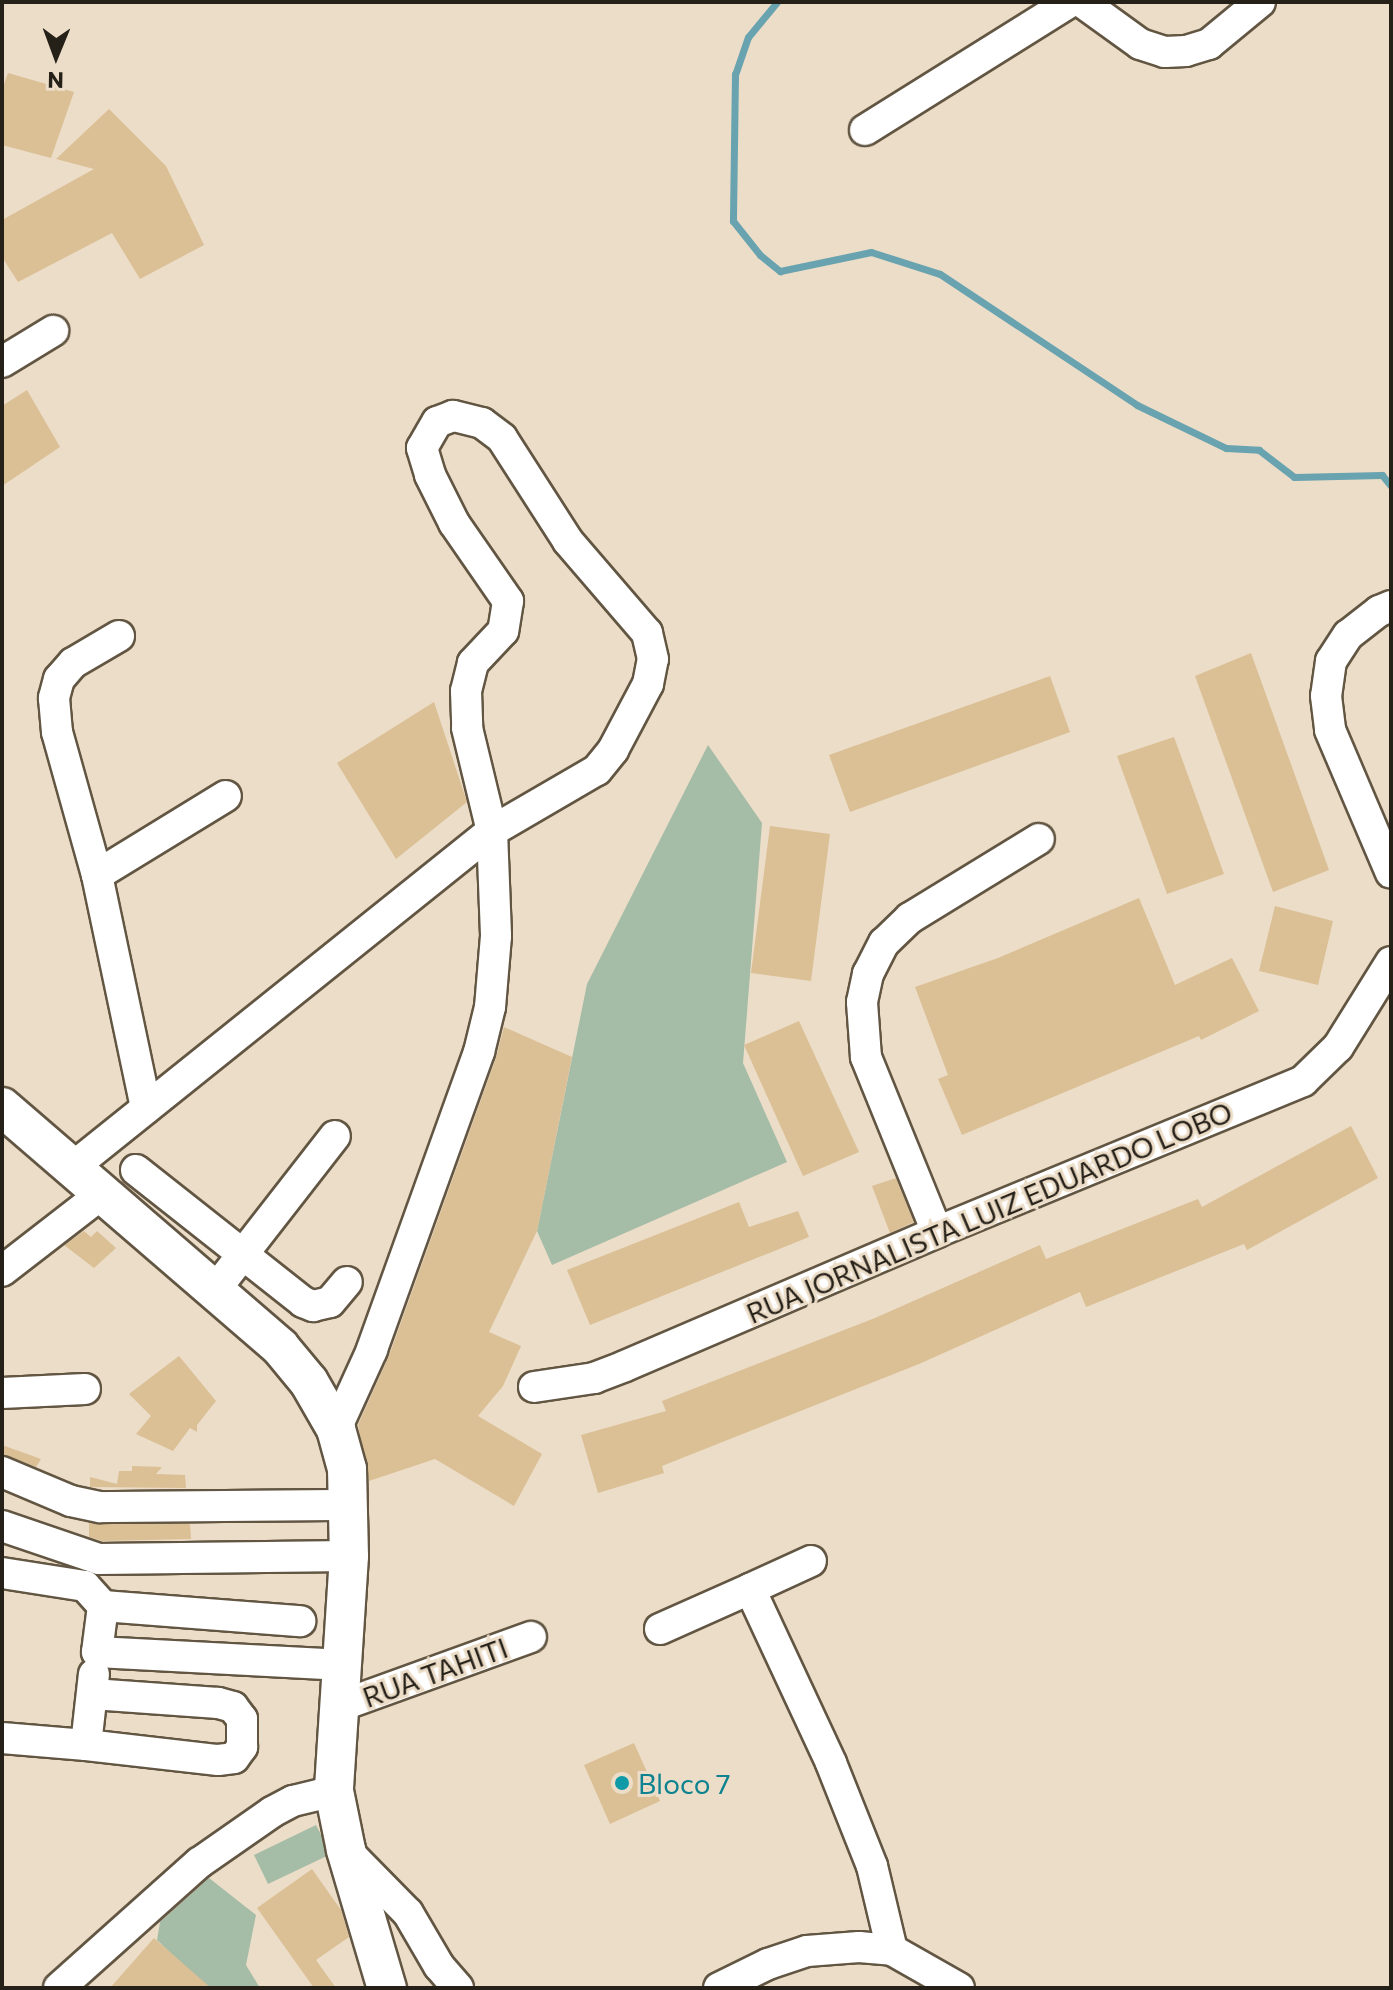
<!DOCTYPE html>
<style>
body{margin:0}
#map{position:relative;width:1393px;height:1990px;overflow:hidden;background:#ecddc8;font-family:Commissioner,sans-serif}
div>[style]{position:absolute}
.green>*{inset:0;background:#a5bca7}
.stream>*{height:7px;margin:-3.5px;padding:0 3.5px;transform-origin:3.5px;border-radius:3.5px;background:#68a3af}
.building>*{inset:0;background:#dbbf95}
.roads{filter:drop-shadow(2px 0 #625643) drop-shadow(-2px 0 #625643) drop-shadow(0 2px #625643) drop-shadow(0 -2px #625643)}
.minor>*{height:30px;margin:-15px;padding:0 15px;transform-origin:15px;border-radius:15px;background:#fff}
.major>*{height:38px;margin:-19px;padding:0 19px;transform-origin:19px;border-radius:19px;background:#fff}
.dots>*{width:22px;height:22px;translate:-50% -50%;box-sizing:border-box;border:4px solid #ecddc8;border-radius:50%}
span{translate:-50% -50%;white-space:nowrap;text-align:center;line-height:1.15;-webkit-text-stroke:6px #ecddc8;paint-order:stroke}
.street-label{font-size:28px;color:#252018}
.culture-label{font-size:28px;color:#0d838f}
.left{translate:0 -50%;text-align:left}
.frame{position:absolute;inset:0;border:4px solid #252018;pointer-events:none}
.north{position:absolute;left:16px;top:16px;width:80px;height:80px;-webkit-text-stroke:6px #ecddc8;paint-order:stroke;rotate:181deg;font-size:22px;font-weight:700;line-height:32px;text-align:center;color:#252018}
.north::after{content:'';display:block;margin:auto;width:28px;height:36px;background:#252018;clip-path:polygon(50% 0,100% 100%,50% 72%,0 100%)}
</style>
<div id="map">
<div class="green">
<i style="clip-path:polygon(708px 745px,762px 823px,743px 1063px,787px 1162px,552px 1265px,537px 1231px,587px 984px)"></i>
<i style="clip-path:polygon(316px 1825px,331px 1854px,268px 1884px,254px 1855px)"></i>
<i style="clip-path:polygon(209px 1878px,256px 1915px,246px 1965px,260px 1988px,207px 1988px,157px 1940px,160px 1922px)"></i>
</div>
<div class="stream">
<i style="left:777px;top:2px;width:45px;rotate:129.6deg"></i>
<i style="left:748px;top:37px;width:39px;rotate:109deg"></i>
<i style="left:735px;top:74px;width:147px;rotate:90.8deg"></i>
<i style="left:733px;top:221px;width:43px;rotate:51.5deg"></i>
<i style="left:760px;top:255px;width:26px;rotate:39deg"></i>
<i style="left:780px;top:271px;width:93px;rotate:-11.8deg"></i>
<i style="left:871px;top:252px;width:72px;rotate:17.7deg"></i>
<i style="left:940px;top:274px;width:237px;rotate:33.6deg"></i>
<i style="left:1137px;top:405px;width:99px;rotate:25.8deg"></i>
<i style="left:1226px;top:448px;width:33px;rotate:3deg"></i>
<i style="left:1259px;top:450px;width:44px;rotate:37.6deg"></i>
<i style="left:1294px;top:477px;width:88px;rotate:-1.3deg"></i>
<i style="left:1382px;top:475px;width:14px;rotate:51deg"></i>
</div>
<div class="building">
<i style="clip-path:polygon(8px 73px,74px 92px,51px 158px,2px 145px,2px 89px)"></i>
<i style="clip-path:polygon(109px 109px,166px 166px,204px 245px,140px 279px,112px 233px,18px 282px,2px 257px,2px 220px,94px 169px,56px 159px)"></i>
<i style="clip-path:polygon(27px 390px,60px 447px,2px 486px,2px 406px)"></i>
<i style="clip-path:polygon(1251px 653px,1329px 870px,1273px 892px,1195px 676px)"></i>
<i style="clip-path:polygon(1050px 676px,1070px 732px,850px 812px,829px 755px)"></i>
<i style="clip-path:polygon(434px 702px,467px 802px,396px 859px,337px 763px)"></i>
<i style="clip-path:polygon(1174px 737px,1224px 874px,1167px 894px,1117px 756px)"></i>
<i style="clip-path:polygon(770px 826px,830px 834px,811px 981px,751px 973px)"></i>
<i style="clip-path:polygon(1139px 898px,1175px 985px,1232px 958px,1259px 1011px,1201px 1040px,1199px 1036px,962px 1135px,938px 1079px,948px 1075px,915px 987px,998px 958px)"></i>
<i style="clip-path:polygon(1275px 906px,1333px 921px,1318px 985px,1259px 971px)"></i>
<i style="clip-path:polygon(799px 1021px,859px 1152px,803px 1176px,744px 1045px)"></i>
<i style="clip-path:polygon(504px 1027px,572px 1057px,537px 1231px,489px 1332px,521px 1346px,503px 1386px,478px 1416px,542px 1454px,514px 1506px,435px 1459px,369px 1481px,358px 1425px,389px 1356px,496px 1058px)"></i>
<i style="clip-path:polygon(1351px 1126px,1378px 1178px,1247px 1250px,1244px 1244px,1086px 1307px,1080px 1292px,919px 1364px,662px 1466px,664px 1473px,598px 1493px,581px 1435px,666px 1411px,662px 1401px,875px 1318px,1040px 1245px,1046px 1259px,1198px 1199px,1202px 1207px)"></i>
<i style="clip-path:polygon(896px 1178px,914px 1222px,890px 1233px,872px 1186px)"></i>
<i style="clip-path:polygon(739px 1202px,749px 1227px,798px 1211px,809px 1237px,590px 1325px,567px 1270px)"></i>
<i style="clip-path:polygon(84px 1231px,91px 1237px,97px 1231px,116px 1248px,94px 1268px,64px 1245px)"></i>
<i style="clip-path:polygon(179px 1356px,216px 1401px,197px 1425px,197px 1432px,190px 1428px,173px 1451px,136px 1434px,151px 1416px,129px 1394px)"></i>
<i style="clip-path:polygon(2px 1445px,41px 1459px,36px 1467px,2px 1454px)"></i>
<i style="clip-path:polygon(132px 1466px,162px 1467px,156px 1474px,185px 1475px,186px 1488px,90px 1487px,90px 1477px,117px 1484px,119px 1471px,132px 1471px)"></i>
<i style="clip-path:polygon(89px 1523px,190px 1524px,191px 1539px,102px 1541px,89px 1537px)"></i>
<i style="clip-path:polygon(634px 1743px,660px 1801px,610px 1824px,584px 1765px)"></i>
<i style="clip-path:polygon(312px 1869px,341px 1910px,349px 1937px,316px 1960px,336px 1988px,314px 1988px,257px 1908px)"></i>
<i style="clip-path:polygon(154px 1938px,211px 1988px,110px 1988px)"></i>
</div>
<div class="roads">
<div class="minor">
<i style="left:1082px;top:2px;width:72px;rotate:35.9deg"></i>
<i style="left:1140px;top:44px;width:26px;rotate:18deg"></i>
<i style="left:1165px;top:52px;width:21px;rotate:-3deg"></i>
<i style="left:1186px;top:51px;width:24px;rotate:-17deg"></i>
<i style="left:1209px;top:44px;width:66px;rotate:-39.5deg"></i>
<i style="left:865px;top:130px;width:242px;rotate:-32deg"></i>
<i style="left:2px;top:362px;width:60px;rotate:-31.3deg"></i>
<i style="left:1391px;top:606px;width:13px;rotate:157deg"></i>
<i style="left:1379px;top:611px;width:39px;rotate:142deg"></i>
<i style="left:1348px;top:635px;width:31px;rotate:123deg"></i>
<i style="left:1331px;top:661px;width:35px;rotate:98deg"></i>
<i style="left:1326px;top:696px;width:34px;rotate:83deg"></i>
<i style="left:1330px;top:730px;width:155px;rotate:66.9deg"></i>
<i style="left:119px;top:636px;width:53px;rotate:149.6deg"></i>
<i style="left:73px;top:663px;width:21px;rotate:131deg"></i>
<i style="left:59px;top:679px;width:20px;rotate:105deg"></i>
<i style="left:54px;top:698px;width:34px;rotate:85deg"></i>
<i style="left:57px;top:732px;width:148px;rotate:74.4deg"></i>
<i style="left:97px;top:875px;width:238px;rotate:78.1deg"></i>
<i style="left:97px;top:875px;width:151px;rotate:-31.5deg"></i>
<i style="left:73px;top:1167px;width:537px;rotate:-38.73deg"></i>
<i style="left:492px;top:831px;width:121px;rotate:-30.2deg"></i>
<i style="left:597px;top:770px;width:26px;rotate:-51deg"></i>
<i style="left:613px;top:750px;width:75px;rotate:-62.1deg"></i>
<i style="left:648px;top:684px;width:25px;rotate:-79deg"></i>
<i style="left:653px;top:659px;width:27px;rotate:-103deg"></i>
<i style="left:647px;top:633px;width:121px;rotate:-130.7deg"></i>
<i style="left:568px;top:541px;width:122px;rotate:-122.7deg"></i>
<i style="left:502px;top:438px;width:25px;rotate:-143deg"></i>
<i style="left:482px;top:423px;width:30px;rotate:-166deg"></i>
<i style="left:453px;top:416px;width:17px;rotate:159deg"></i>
<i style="left:437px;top:422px;width:30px;rotate:120deg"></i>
<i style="left:422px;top:448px;width:28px;rotate:73deg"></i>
<i style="left:430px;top:475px;width:54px;rotate:63.4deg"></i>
<i style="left:454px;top:523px;width:95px;rotate:55.3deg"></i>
<i style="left:508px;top:601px;width:30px;rotate:99deg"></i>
<i style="left:503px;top:631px;width:44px;rotate:133.2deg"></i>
<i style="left:473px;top:663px;width:29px;rotate:104deg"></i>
<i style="left:466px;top:691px;width:37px;rotate:88deg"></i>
<i style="left:467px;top:728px;width:106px;rotate:76.4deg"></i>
<i style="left:492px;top:831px;width:105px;rotate:87.8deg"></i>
<i style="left:496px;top:936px;width:71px;rotate:94.8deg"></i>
<i style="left:490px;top:1007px;width:46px;rotate:103.7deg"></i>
<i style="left:479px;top:1052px;width:317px;rotate:109.8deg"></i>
<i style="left:372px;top:1350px;width:87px;rotate:114.5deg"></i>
<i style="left:136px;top:1170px;width:213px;rotate:38.3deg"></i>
<i style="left:303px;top:1302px;width:11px;rotate:22deg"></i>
<i style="left:313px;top:1306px;width:17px;rotate:-13deg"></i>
<i style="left:330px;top:1302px;width:26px;rotate:-50deg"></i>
<i style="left:937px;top:1232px;width:189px;rotate:-112.1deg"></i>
<i style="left:866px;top:1057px;width:55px;rotate:-94.2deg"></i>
<i style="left:862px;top:1002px;width:29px;rotate:-78deg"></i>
<i style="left:868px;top:974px;width:35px;rotate:-63deg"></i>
<i style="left:884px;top:943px;width:36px;rotate:-44deg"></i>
<i style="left:910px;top:918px;width:151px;rotate:-31.5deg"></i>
<i style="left:2px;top:1271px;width:128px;rotate:-37.7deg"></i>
<i style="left:215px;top:1290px;width:195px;rotate:-52.1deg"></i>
<i style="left:534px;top:1387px;width:61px;rotate:-8.5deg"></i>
<i style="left:594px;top:1378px;width:33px;rotate:-21deg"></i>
<i style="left:625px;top:1366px;width:340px;rotate:-23.2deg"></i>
<i style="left:937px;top:1232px;width:396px;rotate:-22.4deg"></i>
<i style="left:1303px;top:1081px;width:49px;rotate:-44.2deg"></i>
<i style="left:1338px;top:1047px;width:100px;rotate:-58.1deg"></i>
<i style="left:2px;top:1393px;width:83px;rotate:-2.8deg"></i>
<i style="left:2px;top:1472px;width:75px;rotate:22.8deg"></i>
<i style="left:71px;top:1501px;width:30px;rotate:12deg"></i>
<i style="left:100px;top:1507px;width:249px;rotate:-0.5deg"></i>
<i style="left:2px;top:1526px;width:102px;rotate:18.8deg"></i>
<i style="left:99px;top:1559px;width:250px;rotate:-0.7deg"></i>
<i style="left:2px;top:1573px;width:84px;rotate:8.9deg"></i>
<i style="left:85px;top:1586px;width:27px;rotate:48deg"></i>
<i style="left:103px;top:1606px;width:46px;rotate:97.4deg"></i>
<i style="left:97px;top:1652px;width:247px;rotate:3deg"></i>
<i style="left:750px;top:1589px;width:67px;rotate:-24.7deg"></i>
<i style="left:103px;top:1606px;width:198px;rotate:4.4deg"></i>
<i style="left:660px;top:1629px;width:98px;rotate:-24deg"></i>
<i style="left:750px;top:1589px;width:192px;rotate:65deg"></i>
<i style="left:831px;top:1763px;width:111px;rotate:68.3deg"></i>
<i style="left:872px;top:1866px;width:86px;rotate:76.6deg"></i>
<i style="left:340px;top:1706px;width:203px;rotate:-19.9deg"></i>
<i style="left:2px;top:1738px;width:84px;rotate:4.8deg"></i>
<i style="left:86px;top:1745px;width:71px;rotate:-83.6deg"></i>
<i style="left:86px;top:1745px;width:133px;rotate:6.5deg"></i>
<i style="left:218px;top:1760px;width:16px;rotate:-7deg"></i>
<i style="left:234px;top:1758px;width:14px;rotate:-54deg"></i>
<i style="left:242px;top:1747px;width:28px;rotate:-90deg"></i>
<i style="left:242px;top:1719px;width:15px;rotate:-127deg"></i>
<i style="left:233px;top:1707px;width:16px;rotate:-165deg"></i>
<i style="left:218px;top:1703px;width:126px;rotate:-175.9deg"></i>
<i style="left:346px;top:1850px;width:88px;rotate:45.5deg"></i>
<i style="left:408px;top:1913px;width:61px;rotate:59.7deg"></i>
<i style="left:439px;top:1966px;width:29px;rotate:49deg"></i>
<i style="left:59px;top:1988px;width:188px;rotate:-41.8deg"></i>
<i style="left:199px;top:1863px;width:89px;rotate:-34.9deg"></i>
<i style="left:272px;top:1812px;width:24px;rotate:-28deg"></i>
<i style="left:293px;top:1801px;width:42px;rotate:-13.7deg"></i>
<i style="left:719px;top:1988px;width:55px;rotate:-26.1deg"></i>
<i style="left:768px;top:1964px;width:41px;rotate:-18.4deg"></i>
<i style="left:807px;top:1951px;width:52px;rotate:-4.4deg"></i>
<i style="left:859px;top:1947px;width:33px;rotate:5deg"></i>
<i style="left:892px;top:1950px;width:77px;rotate:29.6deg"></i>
</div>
<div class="major">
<i style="left:2px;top:1107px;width:367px;rotate:40.8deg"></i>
<i style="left:280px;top:1347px;width:45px;rotate:50.4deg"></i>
<i style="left:309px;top:1382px;width:54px;rotate:60.1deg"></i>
<i style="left:336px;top:1429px;width:41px;rotate:74.6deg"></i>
<i style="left:347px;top:1469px;width:87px;rotate:88.7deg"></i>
<i style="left:349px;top:1556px;width:235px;rotate:93.7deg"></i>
<i style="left:334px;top:1791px;width:60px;rotate:78.5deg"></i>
<i style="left:346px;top:1850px;width:144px;rotate:73.5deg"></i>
</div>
</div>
<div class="dots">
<i style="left:622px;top:1783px;background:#0f9aa8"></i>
</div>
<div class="street-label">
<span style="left:989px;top:1212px;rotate:-23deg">RUA JORNALISTA LUIZ EDUARDO LOBO</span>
<span style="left:435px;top:1672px;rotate:-20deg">RUA TAHITI</span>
</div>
<div class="culture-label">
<span class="left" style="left:638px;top:1783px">Bloco 7</span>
</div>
<div class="frame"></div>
<div class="north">N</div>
</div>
